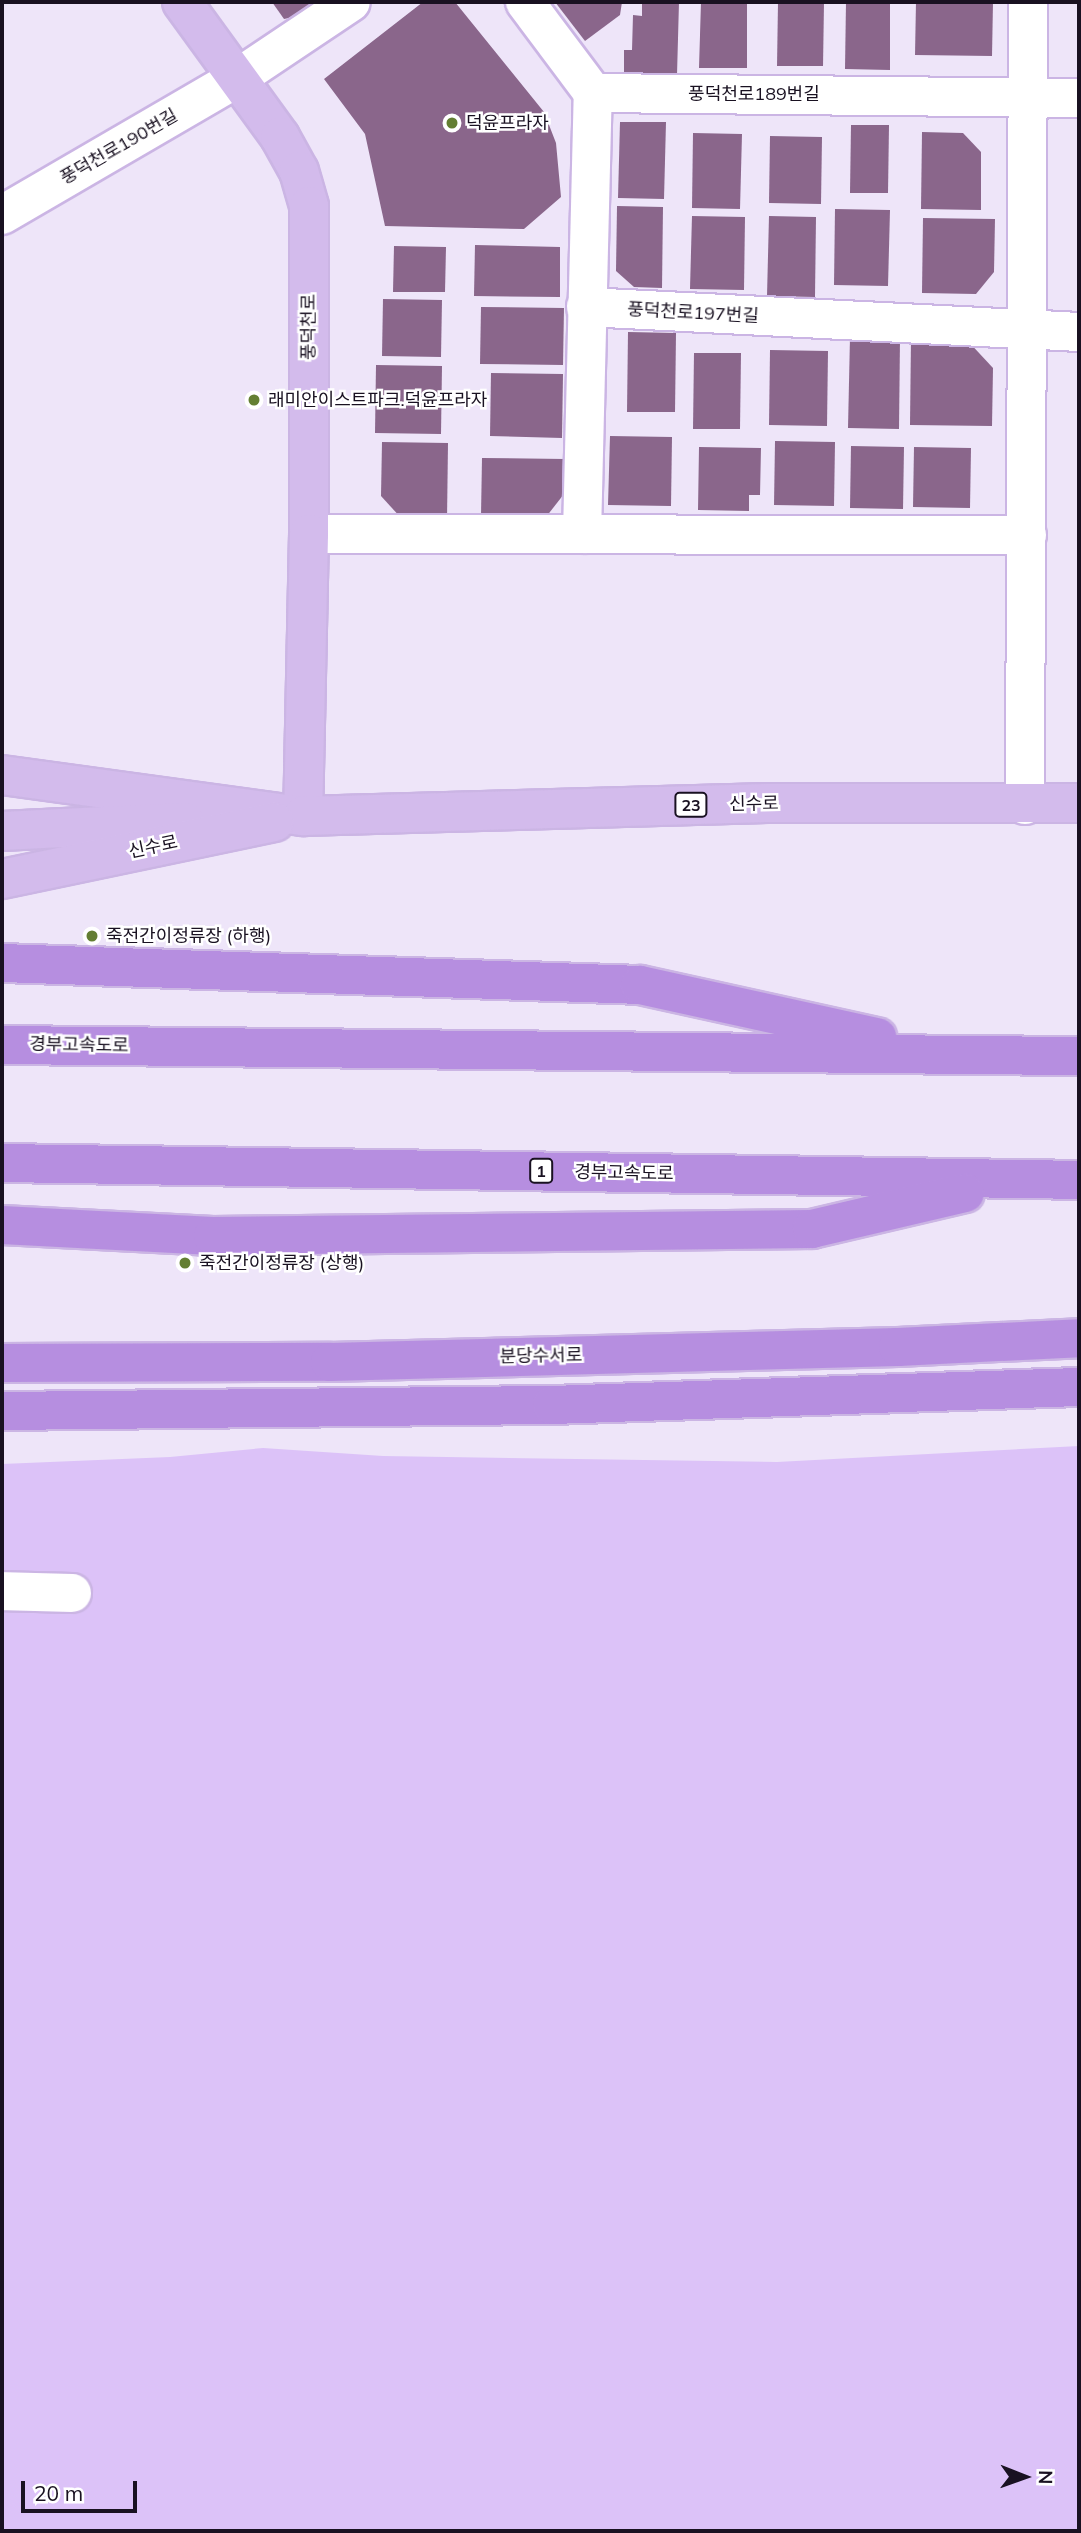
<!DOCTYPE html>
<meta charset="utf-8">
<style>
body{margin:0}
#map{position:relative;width:1081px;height:2533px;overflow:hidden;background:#eee5f9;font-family:Mulish,"Noto Sans KR",sans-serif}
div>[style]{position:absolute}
.green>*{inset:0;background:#dcc2f8}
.building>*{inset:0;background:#8a668b}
.roads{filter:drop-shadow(2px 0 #cbb5e4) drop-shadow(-2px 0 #cbb5e4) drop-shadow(0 2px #cbb5e4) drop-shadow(0 -2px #cbb5e4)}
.minor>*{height:38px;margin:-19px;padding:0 19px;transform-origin:19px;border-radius:19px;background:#fff}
.major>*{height:38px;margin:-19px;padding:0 19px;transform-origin:19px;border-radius:19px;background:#d3bbec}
.highway>*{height:38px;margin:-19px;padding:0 19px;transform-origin:19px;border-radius:19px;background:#b68ee0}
.dots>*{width:19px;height:19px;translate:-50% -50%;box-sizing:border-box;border:4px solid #fff;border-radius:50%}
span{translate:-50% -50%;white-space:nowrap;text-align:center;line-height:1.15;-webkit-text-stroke:5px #fff;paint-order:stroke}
.shield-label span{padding:2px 5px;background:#fff;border:2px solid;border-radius:5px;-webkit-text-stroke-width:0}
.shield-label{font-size:16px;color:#191121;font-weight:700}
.street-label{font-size:18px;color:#191121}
.poi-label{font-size:18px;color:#191121}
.left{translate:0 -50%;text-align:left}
.frame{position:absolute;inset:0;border:4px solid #191121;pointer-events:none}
.north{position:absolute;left:990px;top:2442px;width:70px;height:70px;-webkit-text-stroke:5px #fff;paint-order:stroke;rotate:91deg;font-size:19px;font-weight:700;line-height:28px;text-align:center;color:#191121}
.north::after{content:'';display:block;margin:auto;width:24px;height:32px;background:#191121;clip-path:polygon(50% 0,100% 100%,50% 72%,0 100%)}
.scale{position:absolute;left:21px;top:2481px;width:116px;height:32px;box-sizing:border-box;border:4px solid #191121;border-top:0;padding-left:9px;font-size:21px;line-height:24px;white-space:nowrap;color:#191121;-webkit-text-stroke:5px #fff;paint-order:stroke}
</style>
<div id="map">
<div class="green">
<i style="clip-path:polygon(1079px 1446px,1079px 2531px,2px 2531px,2px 1464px,170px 1457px,263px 1448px,383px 1456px,777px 1462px)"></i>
</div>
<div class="building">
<i style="clip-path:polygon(272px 2px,323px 2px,308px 14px,284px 19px)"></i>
<i style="clip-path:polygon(423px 2px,455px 2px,544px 112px,556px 143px,561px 197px,524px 229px,385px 226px,365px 134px,324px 79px)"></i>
<i style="clip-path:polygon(555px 2px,622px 2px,620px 15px,585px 41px)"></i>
<i style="clip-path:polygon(642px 2px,679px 2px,677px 75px,624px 74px,624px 50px,632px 50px,633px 15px,642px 16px)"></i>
<i style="clip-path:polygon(701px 2px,747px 2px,747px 68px,699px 68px)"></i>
<i style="clip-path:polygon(778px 2px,824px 2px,823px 66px,777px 66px)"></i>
<i style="clip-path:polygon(846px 2px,890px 2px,890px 70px,845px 69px)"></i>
<i style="clip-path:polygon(916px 2px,993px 2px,992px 56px,915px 55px)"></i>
<i style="clip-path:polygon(620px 122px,666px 122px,664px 199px,618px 198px)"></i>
<i style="clip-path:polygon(851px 125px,889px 125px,888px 193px,850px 193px)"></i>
<i style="clip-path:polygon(922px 132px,963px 133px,981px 152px,981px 210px,921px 209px)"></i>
<i style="clip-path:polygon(693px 133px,742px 134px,740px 209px,692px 208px)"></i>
<i style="clip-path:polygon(770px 136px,822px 137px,821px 204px,769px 203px)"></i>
<i style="clip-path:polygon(617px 206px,663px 207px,662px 288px,634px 287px,616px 271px)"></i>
<i style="clip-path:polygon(835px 209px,890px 210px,888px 286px,834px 285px)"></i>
<i style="clip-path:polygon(692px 216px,745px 217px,744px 290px,690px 289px)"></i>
<i style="clip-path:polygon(769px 216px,816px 217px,815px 297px,767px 296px)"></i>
<i style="clip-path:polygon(923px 218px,995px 219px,994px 272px,976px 294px,922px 293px)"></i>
<i style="clip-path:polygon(475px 245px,560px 247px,560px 297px,474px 296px)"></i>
<i style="clip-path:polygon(394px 246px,446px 247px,445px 292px,393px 292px)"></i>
<i style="clip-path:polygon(383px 299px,442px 300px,441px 357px,382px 356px)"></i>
<i style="clip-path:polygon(481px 307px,564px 308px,563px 365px,480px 364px)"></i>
<i style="clip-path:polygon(628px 332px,676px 333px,675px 412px,627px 412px)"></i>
<i style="clip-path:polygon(850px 337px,900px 338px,899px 429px,848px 428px)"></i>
<i style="clip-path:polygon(911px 338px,966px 339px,993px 368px,992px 426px,910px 425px)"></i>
<i style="clip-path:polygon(770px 350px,828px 351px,827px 426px,769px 425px)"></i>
<i style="clip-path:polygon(694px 353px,741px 353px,740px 429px,693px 429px)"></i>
<i style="clip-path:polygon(376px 365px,442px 366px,441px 434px,375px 433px)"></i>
<i style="clip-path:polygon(491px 373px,563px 374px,562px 438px,490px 436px)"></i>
<i style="clip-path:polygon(610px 436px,672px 437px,671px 506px,608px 505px)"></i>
<i style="clip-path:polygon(775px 441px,835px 442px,834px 506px,774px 505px)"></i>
<i style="clip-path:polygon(382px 442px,448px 443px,447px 520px,402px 519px,381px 496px)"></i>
<i style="clip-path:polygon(851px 446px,904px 447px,903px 509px,850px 508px)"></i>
<i style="clip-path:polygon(699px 447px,761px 448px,760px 495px,749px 495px,749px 511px,698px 510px)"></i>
<i style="clip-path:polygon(914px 447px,971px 448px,970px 508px,913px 507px)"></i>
<i style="clip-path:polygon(482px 458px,565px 459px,564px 494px,546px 517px,481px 516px)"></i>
</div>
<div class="roads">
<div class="minor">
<i style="left:525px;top:2px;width:114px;rotate:53.2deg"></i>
<i style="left:593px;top:93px;width:486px;rotate:0.6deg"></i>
<i style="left:2px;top:215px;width:271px;rotate:-30.2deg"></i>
<i style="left:236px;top:79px;width:138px;rotate:-33.8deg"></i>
<i style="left:586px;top:307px;width:494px;rotate:2.9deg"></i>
<i style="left:309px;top:534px;width:718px;rotate:0.08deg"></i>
<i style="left:582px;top:534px;width:441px;rotate:-88.6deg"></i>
<i style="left:1025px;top:805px;width:803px;rotate:-89.79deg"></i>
<i style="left:2px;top:1591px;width:70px;rotate:1.6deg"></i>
</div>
<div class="major">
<i style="left:182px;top:2px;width:167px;rotate:54deg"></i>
<i style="left:280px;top:137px;width:39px;rotate:61deg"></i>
<i style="left:299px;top:171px;width:36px;rotate:74deg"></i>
<i style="left:309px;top:206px;width:328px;rotate:90deg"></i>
<i style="left:309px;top:534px;width:282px;rotate:91.2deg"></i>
<i style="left:2px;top:775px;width:304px;rotate:7.8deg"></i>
<i style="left:303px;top:816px;width:464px;rotate:-1.6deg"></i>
<i style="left:767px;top:803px;width:312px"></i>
<i style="left:2px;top:831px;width:183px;rotate:-2.8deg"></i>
<i style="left:2px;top:879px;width:278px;rotate:-11.8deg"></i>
</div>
<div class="highway">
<i style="left:2px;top:963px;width:638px;rotate:1.97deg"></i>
<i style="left:640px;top:985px;width:243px;rotate:12.4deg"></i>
<i style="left:2px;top:1045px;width:1077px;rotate:0.59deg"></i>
<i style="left:2px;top:1163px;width:1077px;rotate:0.9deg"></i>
<i style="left:2px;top:1225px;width:211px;rotate:3deg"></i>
<i style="left:213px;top:1236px;width:599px;rotate:-0.67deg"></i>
<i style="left:812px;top:1229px;width:157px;rotate:-13.2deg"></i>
<i style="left:2px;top:1363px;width:328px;rotate:-0.2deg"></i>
<i style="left:330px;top:1362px;width:568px;rotate:-1.51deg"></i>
<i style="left:898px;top:1347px;width:181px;rotate:-2.8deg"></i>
<i style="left:2px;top:1411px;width:550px;rotate:-0.63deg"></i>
<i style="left:552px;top:1405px;width:527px;rotate:-1.96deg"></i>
</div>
</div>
<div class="dots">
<i style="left:452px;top:123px;background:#637e32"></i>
<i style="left:254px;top:400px;background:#637e32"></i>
<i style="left:92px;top:936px;background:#637e32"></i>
<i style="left:185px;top:1263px;background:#637e32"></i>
</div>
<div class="shield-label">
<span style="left:691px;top:805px">23</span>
<span style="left:541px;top:1171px">1</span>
</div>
<div class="street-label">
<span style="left:754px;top:94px">풍덕천로189번길</span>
<span style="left:119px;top:147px;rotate:-30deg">풍덕천로190번길</span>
<span style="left:693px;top:313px;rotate:3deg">풍덕천로197번길</span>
<span style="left:309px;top:327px;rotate:-90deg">풍덕천로</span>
<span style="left:754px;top:804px;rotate:-1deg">신수로</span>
<span style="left:153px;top:847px;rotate:-12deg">신수로</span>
<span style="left:79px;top:1045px;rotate:1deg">경부고속도로</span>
<span style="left:624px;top:1173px;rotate:1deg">경부고속도로</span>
<span style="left:541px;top:1356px;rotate:-1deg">분당수서로</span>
</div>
<div class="poi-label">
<span class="left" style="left:466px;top:123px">덕윤프라자</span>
<span class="left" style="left:268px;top:400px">래미안이스트파크.덕윤프라자</span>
<span class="left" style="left:106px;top:936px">죽전간이정류장 (하행)</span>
<span class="left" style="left:199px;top:1263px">죽전간이정류장 (상행)</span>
</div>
<div class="frame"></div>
<div class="north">N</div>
<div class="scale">20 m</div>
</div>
